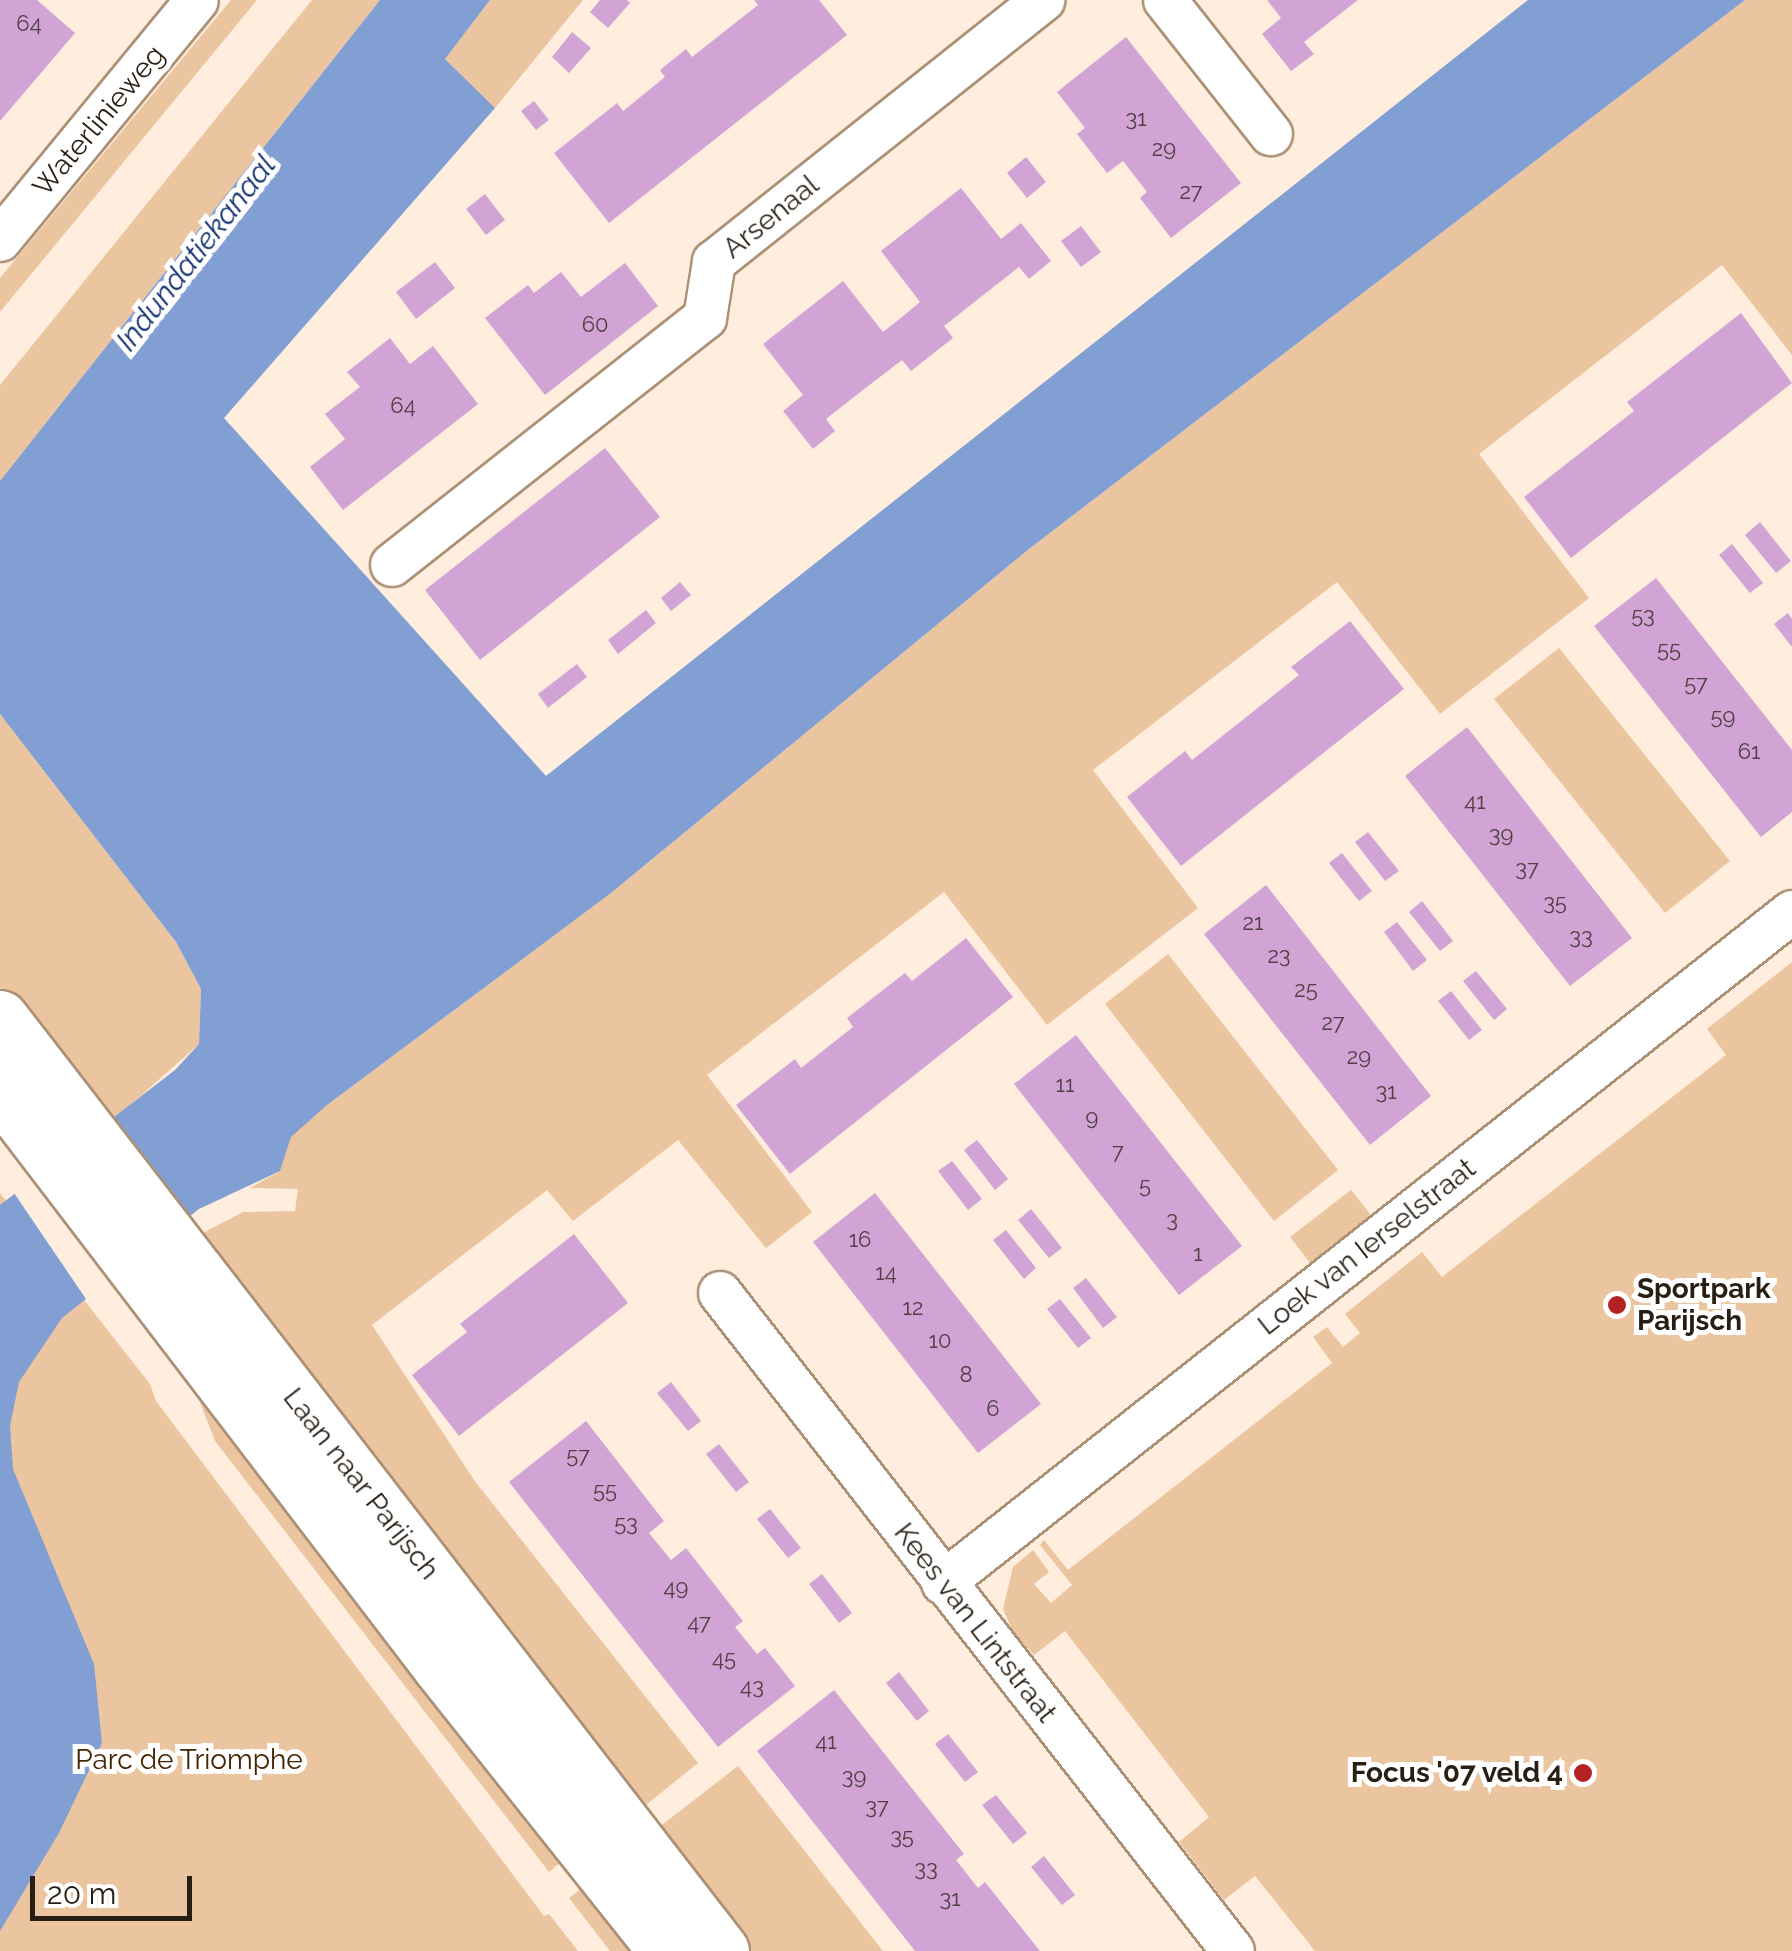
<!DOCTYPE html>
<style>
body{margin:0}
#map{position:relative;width:1792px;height:1951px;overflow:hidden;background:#fed;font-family:Raleway,sans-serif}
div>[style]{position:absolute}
.green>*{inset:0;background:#ebc59f}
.water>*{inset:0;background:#829fd4}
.pier>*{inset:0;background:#fed}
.building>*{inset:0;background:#d1a4d5}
.roads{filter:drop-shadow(2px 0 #ab9176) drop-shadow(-2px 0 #ab9176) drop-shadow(0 2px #ab9176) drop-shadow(0 -2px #ab9176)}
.street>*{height:42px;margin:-21px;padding:0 21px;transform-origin:21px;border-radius:21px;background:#fff}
.secondary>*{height:55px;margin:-27.5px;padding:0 27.5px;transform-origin:27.5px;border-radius:27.5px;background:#fff}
.dots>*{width:28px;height:28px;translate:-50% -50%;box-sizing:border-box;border:5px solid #fff;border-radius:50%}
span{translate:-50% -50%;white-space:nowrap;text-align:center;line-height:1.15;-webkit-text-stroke:10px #fff;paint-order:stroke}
.number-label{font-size:22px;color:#524044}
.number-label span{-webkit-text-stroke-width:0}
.street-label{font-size:28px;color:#281e13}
.poi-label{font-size:28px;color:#281e13;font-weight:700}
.left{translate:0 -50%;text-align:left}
.right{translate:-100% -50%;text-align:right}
.park-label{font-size:28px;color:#432500}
.water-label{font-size:30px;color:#11306e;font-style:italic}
.scale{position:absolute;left:30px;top:1876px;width:162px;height:45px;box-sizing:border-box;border:5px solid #281e13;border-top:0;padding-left:12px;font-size:30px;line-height:35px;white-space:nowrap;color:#281e13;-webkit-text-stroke:8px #fff;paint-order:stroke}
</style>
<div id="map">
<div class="green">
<i style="clip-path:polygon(231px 0,257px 0,0 312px,0 278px)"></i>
<i style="clip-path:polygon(312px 0,380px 0,0 481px,0 385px)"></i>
<i style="clip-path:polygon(490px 0,583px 0,495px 108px,445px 59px)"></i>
<i style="clip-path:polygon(1745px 0,1792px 0,1792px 355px,1722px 265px,1479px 454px,1589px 598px,1440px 714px,1337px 582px,1093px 770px,1198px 908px,1047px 1025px,944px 892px,707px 1075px,812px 1212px,766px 1248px,678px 1140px,573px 1221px,547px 1190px,372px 1325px,474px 1480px,698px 1763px,646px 1805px,641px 1800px,628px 1809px,199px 1235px,243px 1212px,295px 1211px,298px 1189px,250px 1188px,280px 1171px,290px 1137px,327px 1105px,611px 893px,1029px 549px)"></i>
<i style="clip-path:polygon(1559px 648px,1730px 861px,1665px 913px,1494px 699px)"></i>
<i style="clip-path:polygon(0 714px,176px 942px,201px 989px,199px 1044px,108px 1125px,0 993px)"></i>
<i style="clip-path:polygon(1168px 954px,1338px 1170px,1274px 1221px,1105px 1004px)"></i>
<i style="clip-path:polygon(1792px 962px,1792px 1951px,1315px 1951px,1255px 1876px,1224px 1900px,1179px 1842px,1209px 1817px,1065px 1631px,1034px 1655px,1013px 1632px,1003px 1609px,1013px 1567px,1033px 1550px,1049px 1572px,1034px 1584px,1051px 1603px,1072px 1585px,1040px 1545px,1044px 1540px,1068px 1570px,1332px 1363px,1313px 1337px,1327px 1327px,1343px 1347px,1360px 1333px,1345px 1314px,1422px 1252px,1442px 1277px,1726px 1055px,1707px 1029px)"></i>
<i style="clip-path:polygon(1351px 1190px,1371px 1215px,1310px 1263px,1290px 1237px)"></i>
<i style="clip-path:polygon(0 1193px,150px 1384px,156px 1401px,544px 1916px,549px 1914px,578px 1951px,0 1951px)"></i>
<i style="clip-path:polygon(188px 1371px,573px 1852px,549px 1872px,215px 1441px)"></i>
<i style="clip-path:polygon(738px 1766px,883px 1951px,738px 1951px,649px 1835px)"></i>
<i style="clip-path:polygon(594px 1879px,649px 1951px,610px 1951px,569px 1898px)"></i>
</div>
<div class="water">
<i style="clip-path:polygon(380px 0,490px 0,445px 59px,495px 108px,224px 418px,546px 776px,1528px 0,1745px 0,1029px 549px,611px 893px,327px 1105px,291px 1137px,280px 1171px,199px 1209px,62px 1318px,19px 1382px,10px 1426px,13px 1469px,94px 1664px,102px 1743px,59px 1833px,0 1931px,0 1205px,175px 1070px,199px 1044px,201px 989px,176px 942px,0 714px,0 481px)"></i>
</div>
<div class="pier">
<i style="clip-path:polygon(109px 1118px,148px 1252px,88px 1302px,12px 1190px)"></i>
</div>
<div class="building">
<i style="clip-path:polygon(0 0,37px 0,75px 33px,0 121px)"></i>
<i style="clip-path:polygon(600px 0,627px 0,630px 3px,608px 28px,590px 12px)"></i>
<i style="clip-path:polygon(754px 0,819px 0,847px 35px,609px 223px,554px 153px,617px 103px,623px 111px,665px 77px,660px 70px,686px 49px,692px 57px,758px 5px)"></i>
<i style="clip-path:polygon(1267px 0,1358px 0,1304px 42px,1314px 54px,1291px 71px,1262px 34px,1281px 18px)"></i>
<i style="clip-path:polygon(572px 32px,591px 48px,569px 73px,552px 57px)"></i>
<i style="clip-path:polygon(1126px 37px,1241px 183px,1171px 238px,1140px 198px,1147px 192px,1123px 161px,1107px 173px,1077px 134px,1085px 128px,1057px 92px)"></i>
<i style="clip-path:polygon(534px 101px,549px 120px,536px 130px,521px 111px)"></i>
<i style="clip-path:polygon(1026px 157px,1046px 182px,1027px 198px,1007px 173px)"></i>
<i style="clip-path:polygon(961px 188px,1001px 239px,1021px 223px,1051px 261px,1029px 279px,1019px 267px,944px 326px,953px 338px,911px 371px,902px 360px,863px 390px,826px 419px,835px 431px,813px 449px,783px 411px,803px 395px,763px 344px,843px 281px,883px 332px,902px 317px,920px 302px,881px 251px)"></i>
<i style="clip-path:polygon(485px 194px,505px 220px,486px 235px,466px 209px)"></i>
<i style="clip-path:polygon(1081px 226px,1101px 252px,1081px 267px,1061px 241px)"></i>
<i style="clip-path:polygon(435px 262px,455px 288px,416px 319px,396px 292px)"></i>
<i style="clip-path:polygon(625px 263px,658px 306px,545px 395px,485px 318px,528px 285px,534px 293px,561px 272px,581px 297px)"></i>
<i style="clip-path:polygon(1741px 313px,1792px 383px,1571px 558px,1524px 497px,1634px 411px,1627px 402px)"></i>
<i style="clip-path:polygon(390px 338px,410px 364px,433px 346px,478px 404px,343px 510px,310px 467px,345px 439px,325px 414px,360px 387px,347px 372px)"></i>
<i style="clip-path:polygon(605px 448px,660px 517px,480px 660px,425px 590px)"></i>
<i style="clip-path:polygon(1760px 522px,1791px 561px,1776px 573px,1745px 535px)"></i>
<i style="clip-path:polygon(1732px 544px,1763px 583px,1750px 593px,1719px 555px)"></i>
<i style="clip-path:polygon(1656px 578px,1792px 750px,1792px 812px,1761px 837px,1594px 626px)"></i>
<i style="clip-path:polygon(680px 582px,691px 595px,671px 611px,661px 598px)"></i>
<i style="clip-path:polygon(646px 610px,656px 623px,618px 654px,608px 640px)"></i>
<i style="clip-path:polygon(1788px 613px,1792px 619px,1792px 647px,1774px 624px)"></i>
<i style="clip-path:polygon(1350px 621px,1404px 689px,1181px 866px,1127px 797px,1185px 751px,1192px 760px,1245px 718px,1299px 675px,1291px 667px)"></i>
<i style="clip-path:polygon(577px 664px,587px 677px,548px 708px,538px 694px)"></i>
<i style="clip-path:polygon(1467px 727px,1632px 938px,1570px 986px,1405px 776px)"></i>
<i style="clip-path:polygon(1368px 832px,1399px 871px,1385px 881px,1355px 842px)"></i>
<i style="clip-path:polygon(1342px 853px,1372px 891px,1359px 901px,1329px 863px)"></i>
<i style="clip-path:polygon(1266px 885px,1431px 1096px,1370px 1145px,1204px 934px)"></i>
<i style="clip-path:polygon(1422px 901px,1453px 941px,1440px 951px,1409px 912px)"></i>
<i style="clip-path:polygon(1397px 922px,1427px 960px,1413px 971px,1384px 932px)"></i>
<i style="clip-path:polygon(966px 938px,1013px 997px,790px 1174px,736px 1105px,795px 1059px,801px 1068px,853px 1027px,847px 1018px,905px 973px,912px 981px)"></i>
<i style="clip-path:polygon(1476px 971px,1507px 1009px,1494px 1020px,1463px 981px)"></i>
<i style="clip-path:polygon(1451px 991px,1482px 1030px,1469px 1040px,1438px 1001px)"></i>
<i style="clip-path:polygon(1076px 1035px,1242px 1246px,1179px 1295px,1014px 1084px)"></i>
<i style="clip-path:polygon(977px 1140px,1008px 1179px,995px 1190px,964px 1150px)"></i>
<i style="clip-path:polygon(952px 1161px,982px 1199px,968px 1210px,938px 1171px)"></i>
<i style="clip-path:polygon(875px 1193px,1041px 1404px,978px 1453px,813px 1242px)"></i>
<i style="clip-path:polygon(1031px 1209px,1062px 1248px,1049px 1258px,1018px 1220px)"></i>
<i style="clip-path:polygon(1006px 1230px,1036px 1268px,1024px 1279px,993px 1240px)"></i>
<i style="clip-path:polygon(574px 1234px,628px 1303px,459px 1436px,412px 1375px,467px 1332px,460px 1324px)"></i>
<i style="clip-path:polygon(1086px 1278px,1117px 1317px,1103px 1328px,1073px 1288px)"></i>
<i style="clip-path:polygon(1060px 1299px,1091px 1338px,1078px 1348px,1047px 1309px)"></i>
<i style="clip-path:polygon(671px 1382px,701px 1421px,688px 1431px,657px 1393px)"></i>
<i style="clip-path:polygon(586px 1421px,664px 1521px,649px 1533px,671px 1560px,686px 1548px,743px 1621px,735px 1627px,757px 1654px,765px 1648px,795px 1686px,718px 1747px,509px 1482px)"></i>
<i style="clip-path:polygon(719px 1444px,749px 1482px,736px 1492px,706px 1454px)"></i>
<i style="clip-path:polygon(770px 1509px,801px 1548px,788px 1558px,757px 1519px)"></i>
<i style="clip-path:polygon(822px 1574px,852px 1613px,839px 1623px,809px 1584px)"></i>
<i style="clip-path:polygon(899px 1672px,929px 1711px,917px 1721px,886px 1683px)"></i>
<i style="clip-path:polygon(834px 1690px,964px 1854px,956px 1860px,978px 1888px,985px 1882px,1040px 1951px,915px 1951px,757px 1751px)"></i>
<i style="clip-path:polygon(948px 1734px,978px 1772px,965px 1782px,935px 1744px)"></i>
<i style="clip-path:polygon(996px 1795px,1027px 1833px,1013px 1844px,982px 1805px)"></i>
<i style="clip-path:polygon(1044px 1856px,1075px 1895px,1062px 1905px,1031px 1867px)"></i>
</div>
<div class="roads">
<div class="street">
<i style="left:1165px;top:0;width:171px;rotate:51.7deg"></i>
<i style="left:0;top:240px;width:310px;rotate:-50.6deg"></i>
<i style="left:392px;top:565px;width:399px;rotate:-38.3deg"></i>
<i style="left:705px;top:318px;width:57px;rotate:-80.9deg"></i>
<i style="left:714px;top:262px;width:421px;rotate:-38.5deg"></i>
<i style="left:720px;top:1293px;width:834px;rotate:52.06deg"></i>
<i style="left:943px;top:1583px;width:1082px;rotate:-38.32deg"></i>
</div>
<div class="secondary">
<i style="left:0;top:1018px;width:1179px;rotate:52.3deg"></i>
<i style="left:0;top:1090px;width:725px;rotate:52.62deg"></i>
<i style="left:440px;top:1666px;width:364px;rotate:51.5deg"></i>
</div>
</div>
<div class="dots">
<i style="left:1617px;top:1305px;background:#b22222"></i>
<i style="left:1583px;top:1773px;background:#b22222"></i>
</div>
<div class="number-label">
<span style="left:29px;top:24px">64</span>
<span style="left:1136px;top:119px">31</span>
<span style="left:1164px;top:149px">29</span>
<span style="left:1191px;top:192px">27</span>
<span style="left:595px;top:325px">60</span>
<span style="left:403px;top:406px">64</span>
<span style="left:1643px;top:616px">53</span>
<span style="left:1669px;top:650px">55</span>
<span style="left:1696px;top:684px">57</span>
<span style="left:1723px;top:717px">59</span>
<span style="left:1749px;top:752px">61</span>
<span style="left:1475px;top:802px">41</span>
<span style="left:1501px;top:835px">39</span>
<span style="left:1527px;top:869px">37</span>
<span style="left:1555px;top:903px">35</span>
<span style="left:1253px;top:923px">21</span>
<span style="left:1581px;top:937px">33</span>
<span style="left:1279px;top:956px">23</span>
<span style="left:1306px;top:990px">25</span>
<span style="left:1333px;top:1023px">27</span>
<span style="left:1359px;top:1057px">29</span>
<span style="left:1065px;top:1085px">11</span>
<span style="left:1386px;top:1092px">31</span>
<span style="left:1092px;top:1118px">9</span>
<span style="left:1118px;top:1152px">7</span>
<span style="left:1145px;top:1186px">5</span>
<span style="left:1172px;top:1220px">3</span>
<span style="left:860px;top:1240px">16</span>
<span style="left:1198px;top:1254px">1</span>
<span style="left:886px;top:1273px">14</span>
<span style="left:913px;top:1308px">12</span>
<span style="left:940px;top:1341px">10</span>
<span style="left:966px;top:1375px">8</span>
<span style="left:993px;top:1409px">6</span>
<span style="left:578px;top:1456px">57</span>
<span style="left:605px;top:1491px">55</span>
<span style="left:626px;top:1524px">53</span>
<span style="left:676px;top:1588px">49</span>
<span style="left:699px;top:1623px">47</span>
<span style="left:724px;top:1659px">45</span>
<span style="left:752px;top:1687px">43</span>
<span style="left:826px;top:1742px">41</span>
<span style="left:854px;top:1777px">39</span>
<span style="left:877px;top:1807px">37</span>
<span style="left:902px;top:1837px">35</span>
<span style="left:926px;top:1869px">33</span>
<span style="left:950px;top:1899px">31</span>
</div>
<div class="street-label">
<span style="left:99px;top:121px;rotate:-50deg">Waterlinieweg</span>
<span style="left:771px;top:217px;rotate:-39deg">Arsenaal</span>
<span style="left:1367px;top:1247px;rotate:-38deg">Loek van Ierselstraat</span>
<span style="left:361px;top:1484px;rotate:52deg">Laan naar Parijsch</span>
<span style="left:975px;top:1623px;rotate:52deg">Kees van Lintstraat</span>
</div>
<div class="poi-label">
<span class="left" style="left:1637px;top:1305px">Sportpark<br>Parijsch</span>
<span class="right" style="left:1563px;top:1773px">Focus '07 veld 4</span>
</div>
<div class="park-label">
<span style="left:189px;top:1760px">Parc de Triomphe</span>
</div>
<div class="water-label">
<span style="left:196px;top:253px;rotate:-52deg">Indundatiekanaal</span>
</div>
<div class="scale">20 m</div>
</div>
